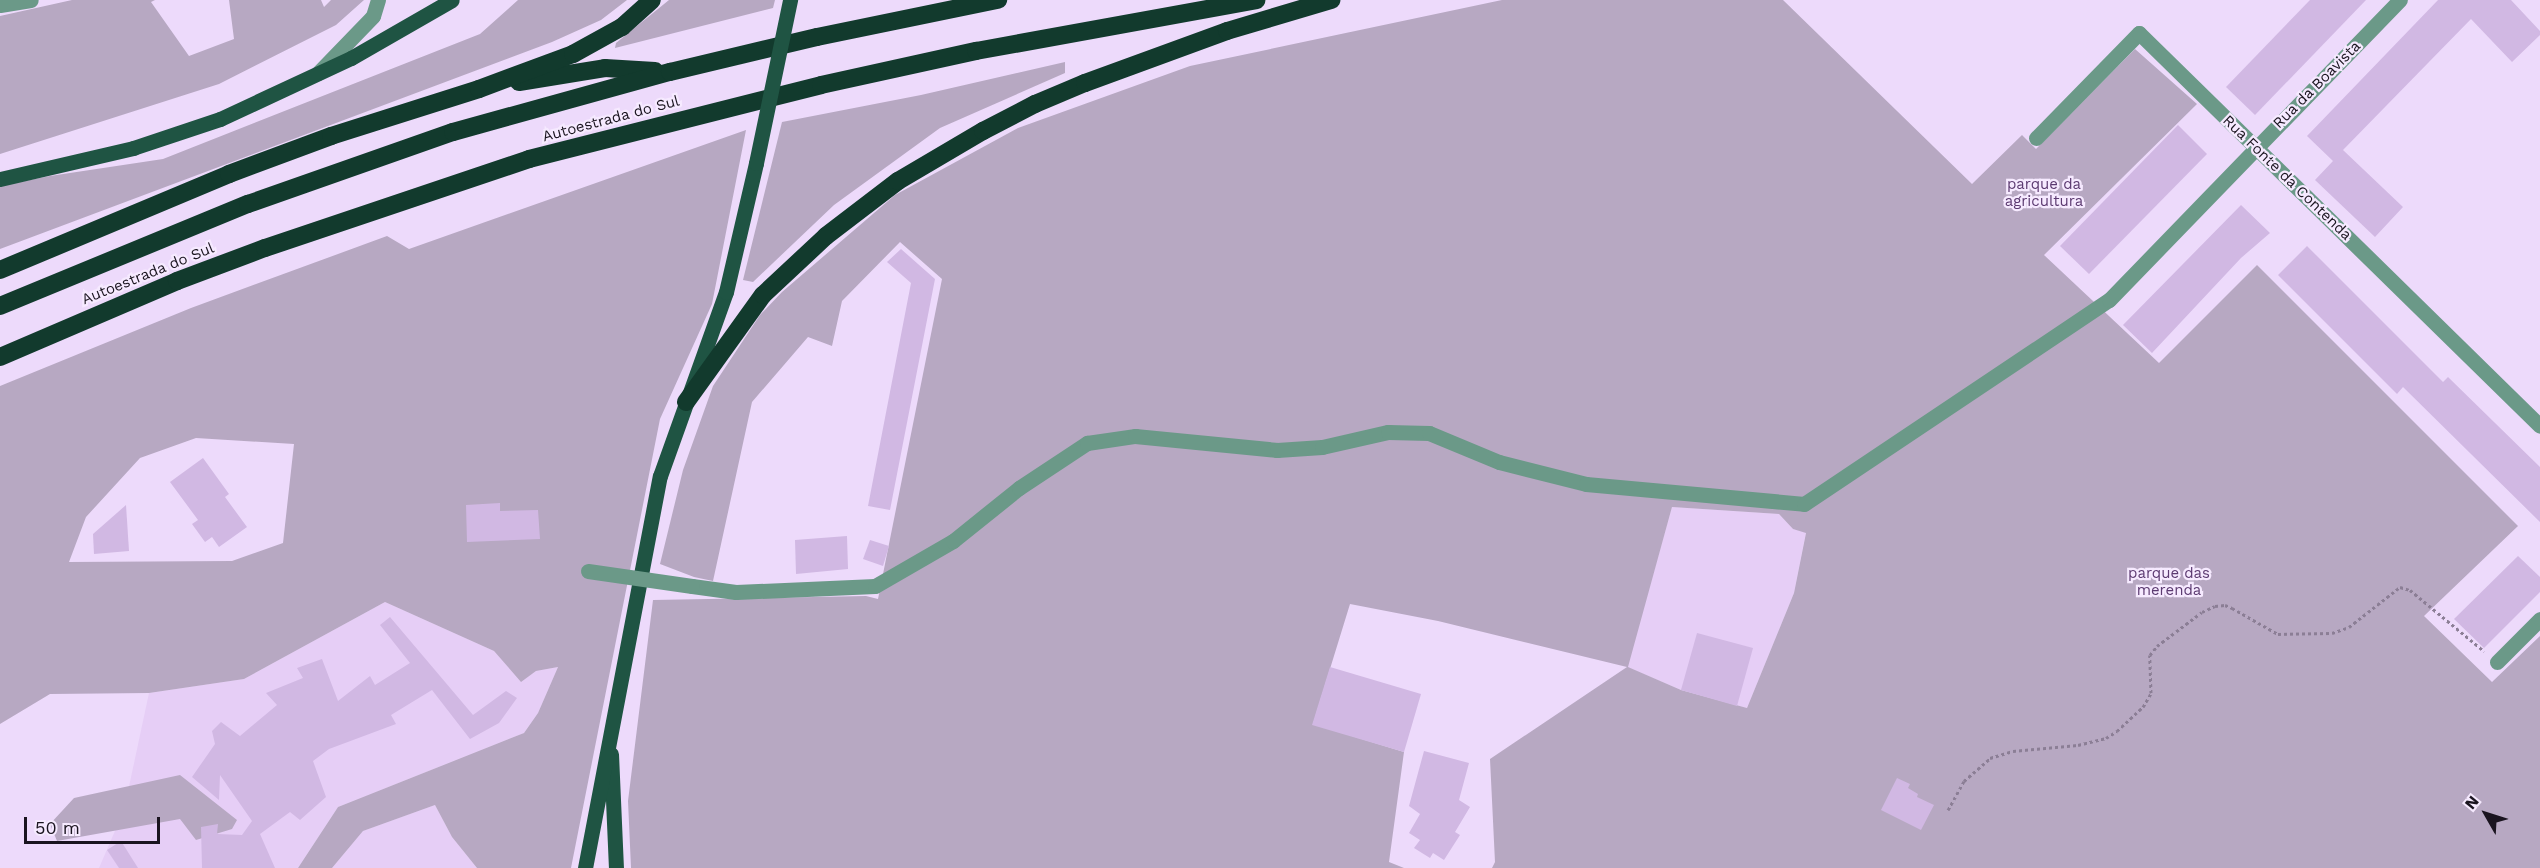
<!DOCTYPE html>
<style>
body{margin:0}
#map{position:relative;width:2540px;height:868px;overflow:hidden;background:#eddafb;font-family:"Work Sans",sans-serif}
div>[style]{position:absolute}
.built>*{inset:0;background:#e6cef6}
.green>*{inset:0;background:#b7a8c2}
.building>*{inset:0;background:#d1b8e3}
.path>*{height:3px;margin-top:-1.5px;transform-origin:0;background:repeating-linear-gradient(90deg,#8b7e95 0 3px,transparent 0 6px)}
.minor>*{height:15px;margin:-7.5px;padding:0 7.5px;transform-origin:7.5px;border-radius:7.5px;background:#6b9988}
.major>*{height:15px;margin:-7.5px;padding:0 7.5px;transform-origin:7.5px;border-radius:7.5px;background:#1f5443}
.highway>*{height:18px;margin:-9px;padding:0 9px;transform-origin:9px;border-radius:9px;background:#123a2d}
.minor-bridge>*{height:15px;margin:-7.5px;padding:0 7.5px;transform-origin:7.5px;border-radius:7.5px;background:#6b9988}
.major-bridge>*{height:15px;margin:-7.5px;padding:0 7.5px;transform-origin:7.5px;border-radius:7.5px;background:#1f5443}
span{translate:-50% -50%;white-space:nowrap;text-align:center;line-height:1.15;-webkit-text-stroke:4.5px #f6eaff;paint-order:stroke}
.street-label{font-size:15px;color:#1a141f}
.park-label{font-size:15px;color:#5c3a71}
.north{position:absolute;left:2456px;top:784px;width:60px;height:60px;-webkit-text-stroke:4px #f6eaff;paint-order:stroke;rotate:309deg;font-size:16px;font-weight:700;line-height:24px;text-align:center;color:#1a141f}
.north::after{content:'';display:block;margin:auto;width:21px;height:27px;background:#1a141f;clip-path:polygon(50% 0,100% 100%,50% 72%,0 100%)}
.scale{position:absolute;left:24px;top:817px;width:136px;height:27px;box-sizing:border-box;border:3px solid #1a141f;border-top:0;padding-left:8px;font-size:18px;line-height:21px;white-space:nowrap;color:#1a141f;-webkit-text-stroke:4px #f6eaff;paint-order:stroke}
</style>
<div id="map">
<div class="built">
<i style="clip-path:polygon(1672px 507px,1779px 514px,1793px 529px,1806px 532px,1794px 593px,1747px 708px,1681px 690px,1627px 667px)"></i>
<i style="clip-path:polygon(385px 602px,494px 651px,521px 681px,536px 671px,558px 667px,538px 713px,524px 733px,338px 807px,298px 868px,99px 868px,124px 810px,149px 693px,244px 679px)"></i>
<i style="clip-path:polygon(435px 805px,452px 837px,477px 868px,332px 868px,363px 831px)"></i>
</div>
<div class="green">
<i style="clip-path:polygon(72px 0,155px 0,151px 2px,189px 56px,234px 39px,229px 0,321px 0,324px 7px,331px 0,364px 0,336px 25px,219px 84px,0 154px,0 16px)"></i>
<i style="clip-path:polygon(518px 0,627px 0,601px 20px,552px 42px,0 249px,0 186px,50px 176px,163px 159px,480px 34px)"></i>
<i style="clip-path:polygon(669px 0,775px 0,773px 8px,615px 48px,616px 43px)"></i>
<i style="clip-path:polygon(evenodd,1502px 0,1783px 0,1972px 184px,2022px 135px,2036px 149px,2135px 49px,2197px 104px,2044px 255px,2159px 363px,2257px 265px,2518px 526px,2424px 616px,2492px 682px,2540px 636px,2540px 868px,1492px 868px,1495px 862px,1490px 759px,1627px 667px,1438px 621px,1350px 604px,1313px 724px,1404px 752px,1389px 862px,1404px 868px,631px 868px,628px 801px,653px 600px,866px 596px,878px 599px,942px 279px,900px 242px,842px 301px,832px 346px,808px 337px,752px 402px,713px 581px,694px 577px,660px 564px,683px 470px,713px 386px,760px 315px,782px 292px,895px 195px,1018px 128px,1190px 66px,1502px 0,1672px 507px,1779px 514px,1793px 529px,1806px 533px,1794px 593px,1747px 708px,1681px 690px,1628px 667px,1672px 507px)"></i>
<i style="clip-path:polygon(1065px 62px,1065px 73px,940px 128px,834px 205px,753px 282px,743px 280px,782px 122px,921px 95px)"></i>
<i style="clip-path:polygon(evenodd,746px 130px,712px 304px,660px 419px,571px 868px,477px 868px,452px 837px,435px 805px,363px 831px,332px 868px,298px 868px,338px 807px,524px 733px,538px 713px,558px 667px,536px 671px,521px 682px,494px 651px,385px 602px,244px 679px,149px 693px,50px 694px,0 724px,0 386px,191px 308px,387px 236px,409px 249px,746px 130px,196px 438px,294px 444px,283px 543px,232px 561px,69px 562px,86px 517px,140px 458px,196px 438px)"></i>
<i style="clip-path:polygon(180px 775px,237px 820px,232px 829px,196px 840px,180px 819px,57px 841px,50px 824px,74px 798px)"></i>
</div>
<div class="building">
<i style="clip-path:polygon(2310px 0,2366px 0,2255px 115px,2226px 87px)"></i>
<i style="clip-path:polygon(2438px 0,2511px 0,2540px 31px,2540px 35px,2512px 62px,2471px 19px,2343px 150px,2403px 207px,2375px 237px,2315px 180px,2333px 161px,2307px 136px)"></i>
<i style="clip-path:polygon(2178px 125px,2207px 154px,2089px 274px,2060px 246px)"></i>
<i style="clip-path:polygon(2241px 205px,2270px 233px,2241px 258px,2152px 353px,2123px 325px)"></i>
<i style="clip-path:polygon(2307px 246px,2443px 382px,2448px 377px,2540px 467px,2540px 522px,2403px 387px,2397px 394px,2278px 275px)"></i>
<i style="clip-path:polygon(901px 249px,935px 279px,890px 510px,868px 506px,911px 283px,887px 262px)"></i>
<i style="clip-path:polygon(203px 458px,229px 494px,225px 497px,247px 527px,219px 547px,212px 537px,205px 542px,192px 524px,198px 520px,170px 482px)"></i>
<i style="clip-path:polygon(500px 503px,500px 511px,538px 510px,540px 539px,467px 542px,466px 505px)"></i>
<i style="clip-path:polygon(126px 505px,129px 551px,94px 554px,93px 534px)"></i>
<i style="clip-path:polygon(847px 536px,848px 569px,796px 574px,795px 540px)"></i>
<i style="clip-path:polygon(870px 540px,889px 546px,883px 566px,863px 559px)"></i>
<i style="clip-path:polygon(2518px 556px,2540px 577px,2540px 592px,2484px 648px,2454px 619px)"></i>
<i style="clip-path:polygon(390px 617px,473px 715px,506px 691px,517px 698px,499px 723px,470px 739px,432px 690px,391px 715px,396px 724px,329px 749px,313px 761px,326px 797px,300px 820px,290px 812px,260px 834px,275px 868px,202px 868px,201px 827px,218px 824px,217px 834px,242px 835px,252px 821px,220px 775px,219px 800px,192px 777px,215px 744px,212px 731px,221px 722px,240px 736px,277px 705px,266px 693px,303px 678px,297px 668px,322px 659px,338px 701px,370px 676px,375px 685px,410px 663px,380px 625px)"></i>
<i style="clip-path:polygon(1697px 633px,1753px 648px,1737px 706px,1681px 690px)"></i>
<i style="clip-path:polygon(1330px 667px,1421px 694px,1404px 752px,1312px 725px)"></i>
<i style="clip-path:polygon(1424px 751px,1469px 763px,1459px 800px,1470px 807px,1455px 832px,1460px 835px,1444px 860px,1433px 853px,1430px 858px,1414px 848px,1420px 840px,1409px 833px,1420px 814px,1409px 806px)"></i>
<i style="clip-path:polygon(1897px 778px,1910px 784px,1908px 788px,1918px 794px,1917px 797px,1934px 805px,1921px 830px,1881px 810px)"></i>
<i style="clip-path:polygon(121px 841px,138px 868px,119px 868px,107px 850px)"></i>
</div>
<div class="path">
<i style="left:1948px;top:810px;width:33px;rotate:-61deg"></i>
<i style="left:1964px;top:781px;width:35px;rotate:-41deg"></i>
<i style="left:1990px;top:758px;width:24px;rotate:-17deg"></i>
<i style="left:2013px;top:751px;width:65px;rotate:-5.3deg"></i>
<i style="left:2078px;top:745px;width:29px;rotate:-14deg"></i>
<i style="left:2106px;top:738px;width:13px;rotate:-32deg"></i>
<i style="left:2117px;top:731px;width:35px;rotate:-43deg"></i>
<i style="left:2143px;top:707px;width:16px;rotate:-60deg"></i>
<i style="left:2151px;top:693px;width:38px;rotate:-92deg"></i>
<i style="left:2150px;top:655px;width:11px;rotate:-52deg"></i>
<i style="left:2157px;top:646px;width:56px;rotate:-37.1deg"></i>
<i style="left:2202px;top:612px;width:14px;rotate:-25deg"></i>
<i style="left:2215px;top:606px;width:10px;rotate:-6deg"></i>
<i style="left:2225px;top:605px;width:8px;rotate:23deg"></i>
<i style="left:2232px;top:608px;width:53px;rotate:29.5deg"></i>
<i style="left:2278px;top:634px;width:54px;rotate:-1.1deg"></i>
<i style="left:2332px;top:633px;width:18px;rotate:-19deg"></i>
<i style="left:2349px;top:627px;width:65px;rotate:-38.1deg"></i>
<i style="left:2400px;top:587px;width:10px;rotate:17deg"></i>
<i style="left:2410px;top:590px;width:96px;rotate:39.5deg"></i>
</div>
<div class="minor">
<i style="left:0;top:5px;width:31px;rotate:-9deg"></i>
<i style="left:318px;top:73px;width:79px;rotate:-46deg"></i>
<i style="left:373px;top:16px;width:17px;rotate:-73deg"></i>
<i style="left:2036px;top:138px;width:147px;rotate:-45.6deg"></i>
<i style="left:2139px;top:33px;width:561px;rotate:44.42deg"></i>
<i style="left:692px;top:586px;width:44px;rotate:7.8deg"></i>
<i style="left:736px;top:592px;width:139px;rotate:-2.5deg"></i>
<i style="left:875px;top:586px;width:90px;rotate:-30deg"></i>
<i style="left:953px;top:541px;width:85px;rotate:-38.8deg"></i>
<i style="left:1019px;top:488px;width:82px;rotate:-33.5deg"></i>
<i style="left:1087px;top:443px;width:49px;rotate:-8.3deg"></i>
<i style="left:1135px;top:436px;width:143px;rotate:5.6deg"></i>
<i style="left:1277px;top:450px;width:45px;rotate:-3.8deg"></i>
<i style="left:1322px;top:447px;width:68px;rotate:-12.8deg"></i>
<i style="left:1388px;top:432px;width:41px;rotate:1.4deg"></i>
<i style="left:1429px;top:433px;width:76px;rotate:22.5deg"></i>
<i style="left:1499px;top:462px;width:90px;rotate:14.2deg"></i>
<i style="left:1586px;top:484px;width:219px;rotate:5.2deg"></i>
<i style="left:1804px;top:504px;width:367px;rotate:-33.8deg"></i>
<i style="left:2109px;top:300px;width:418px;rotate:-45.9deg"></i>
<i style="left:2497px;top:662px;width:61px;rotate:-45deg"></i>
</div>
<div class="major">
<i style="left:0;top:179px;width:137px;rotate:-13.1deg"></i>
<i style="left:133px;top:148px;width:92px;rotate:-18.4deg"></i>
<i style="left:220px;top:119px;width:145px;rotate:-25deg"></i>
<i style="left:351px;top:58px;width:116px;rotate:-29.9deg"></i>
<i style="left:611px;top:754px;width:114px;rotate:87.5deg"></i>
<i style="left:585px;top:868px;width:399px;rotate:-79.2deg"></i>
<i style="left:660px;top:476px;width:195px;rotate:-70.3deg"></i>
<i style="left:726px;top:292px;width:132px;rotate:-76.9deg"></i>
</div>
<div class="highway">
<i style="left:519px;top:82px;width:87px;rotate:-9.2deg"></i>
<i style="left:605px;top:68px;width:50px;rotate:3.4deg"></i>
<i style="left:0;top:270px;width:248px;rotate:-22.7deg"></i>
<i style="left:229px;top:174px;width:109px;rotate:-20.4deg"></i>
<i style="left:331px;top:136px;width:155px;rotate:-17.6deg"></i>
<i style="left:479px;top:89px;width:100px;rotate:-20.4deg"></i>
<i style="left:573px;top:54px;width:56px;rotate:-28.9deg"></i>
<i style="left:622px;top:27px;width:40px;rotate:-42deg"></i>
<i style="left:0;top:306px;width:268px;rotate:-22.4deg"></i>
<i style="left:248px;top:204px;width:217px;rotate:-19.4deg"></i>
<i style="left:453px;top:132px;width:225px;rotate:-15.5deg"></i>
<i style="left:670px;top:72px;width:151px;rotate:-13.4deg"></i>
<i style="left:817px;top:37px;width:185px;rotate:-11.6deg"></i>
<i style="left:0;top:357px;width:193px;rotate:-23.2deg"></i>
<i style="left:177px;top:281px;width:94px;rotate:-20.6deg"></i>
<i style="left:265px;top:248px;width:279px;rotate:-18.6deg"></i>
<i style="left:529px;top:159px;width:301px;rotate:-14.2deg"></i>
<i style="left:821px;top:85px;width:159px;rotate:-12.4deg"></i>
<i style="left:976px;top:51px;width:285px;rotate:-10.3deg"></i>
<i style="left:686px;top:402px;width:132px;rotate:-54.3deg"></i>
<i style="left:763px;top:295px;width:86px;rotate:-43.1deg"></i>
<i style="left:826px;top:236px;width:91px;rotate:-37.4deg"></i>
<i style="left:898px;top:181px;width:99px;rotate:-30.5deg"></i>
<i style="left:983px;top:131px;width:59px;rotate:-27.4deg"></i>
<i style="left:1035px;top:104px;width:54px;rotate:-22.8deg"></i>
<i style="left:1085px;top:83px;width:151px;rotate:-20.1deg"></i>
<i style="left:1227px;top:31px;width:109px;rotate:-16.6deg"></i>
</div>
<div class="minor-bridge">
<i style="left:588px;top:571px;width:105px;rotate:8.2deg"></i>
</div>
<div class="major-bridge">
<i style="left:756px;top:163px;width:167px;rotate:-78.2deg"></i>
</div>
<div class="street-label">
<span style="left:2317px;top:85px;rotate:-45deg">Rua da Boavista</span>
<span style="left:611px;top:119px;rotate:-15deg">Autoestrada do Sul</span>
<span style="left:2287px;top:178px;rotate:44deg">Rua Fonte da Contenda</span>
<span style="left:148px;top:274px;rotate:-22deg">Autoestrada do Sul</span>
</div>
<div class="park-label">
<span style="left:2044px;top:193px">parque da<br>agricultura</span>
<span style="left:2169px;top:582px">parque das<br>merenda</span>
</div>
<div class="north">N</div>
<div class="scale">50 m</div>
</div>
